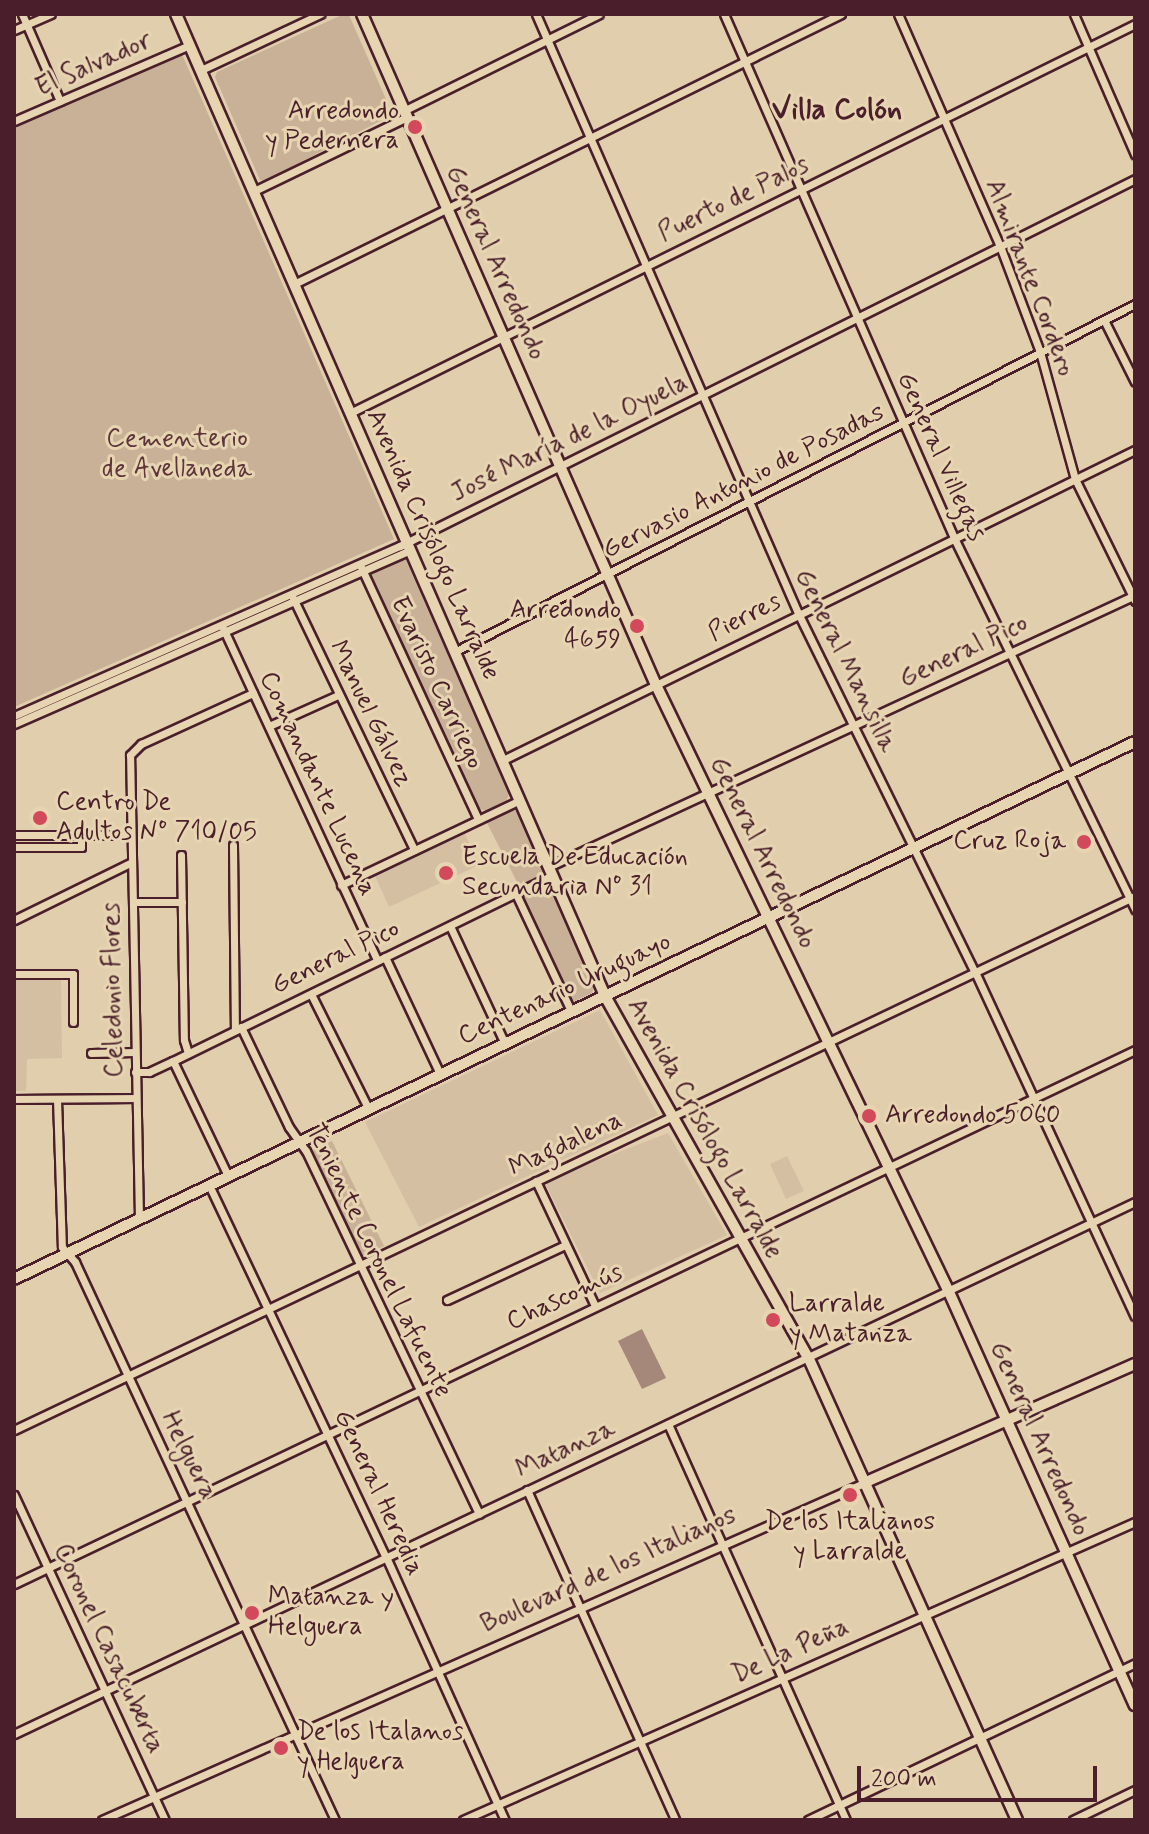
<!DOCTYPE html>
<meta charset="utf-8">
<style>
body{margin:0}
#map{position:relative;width:1149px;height:1834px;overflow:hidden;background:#e1cead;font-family:Mynerve,sans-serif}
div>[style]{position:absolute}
.built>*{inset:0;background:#d4bfa2}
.green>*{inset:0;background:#c8b197}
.water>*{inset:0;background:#a58879}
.roads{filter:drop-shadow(2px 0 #4a1f2b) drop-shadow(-2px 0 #4a1f2b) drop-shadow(0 2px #4a1f2b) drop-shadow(0 -2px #4a1f2b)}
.street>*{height:7px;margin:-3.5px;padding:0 3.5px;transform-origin:3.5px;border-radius:3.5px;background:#e7d5b2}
.secondary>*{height:10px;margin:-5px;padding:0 5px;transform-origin:5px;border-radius:5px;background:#e7d5b2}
.dots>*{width:22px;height:22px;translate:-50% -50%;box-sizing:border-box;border:4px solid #e7d5b2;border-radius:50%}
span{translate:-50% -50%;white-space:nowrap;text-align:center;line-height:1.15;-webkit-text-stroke:6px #e7d5b2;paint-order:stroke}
.street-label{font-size:26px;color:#4a1f2b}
.poi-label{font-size:26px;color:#4a1f2b}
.right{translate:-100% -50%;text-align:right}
.left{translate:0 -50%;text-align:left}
.park-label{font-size:26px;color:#5d353b}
.quarter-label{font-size:30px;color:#4a1f2b;font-weight:700}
.frame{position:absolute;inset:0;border:16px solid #4a1f2b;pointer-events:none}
.scale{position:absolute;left:857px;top:1766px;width:240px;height:36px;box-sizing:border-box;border:4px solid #4a1f2b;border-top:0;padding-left:10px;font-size:24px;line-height:28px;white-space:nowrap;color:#4a1f2b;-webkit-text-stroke:6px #e7d5b2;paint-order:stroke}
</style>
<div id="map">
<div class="built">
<i style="clip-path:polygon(465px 834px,479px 865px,389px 907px,375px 876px)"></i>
<i style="clip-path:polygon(14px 980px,61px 980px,62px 1058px,27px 1059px,26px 1091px,14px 1091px)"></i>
<i style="clip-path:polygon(600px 1010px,658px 1115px,419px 1227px,365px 1122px)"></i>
<i style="clip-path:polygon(668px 1133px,727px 1235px,600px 1293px,544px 1181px)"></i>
<i style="clip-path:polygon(787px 1156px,804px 1191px,786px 1199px,770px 1164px)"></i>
</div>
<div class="green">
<i style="clip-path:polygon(344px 14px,349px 15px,389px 106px,380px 111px,382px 120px,264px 181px,260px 180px,215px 77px,217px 72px)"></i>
<i style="clip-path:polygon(181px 52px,394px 539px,14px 707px,14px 124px)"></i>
<i style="clip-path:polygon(404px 556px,509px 793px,507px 800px,486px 811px,478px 808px,368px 574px)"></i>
<i style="clip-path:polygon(510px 809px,519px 813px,543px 869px,541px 875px,520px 888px,486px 821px)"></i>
<i style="clip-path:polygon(545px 885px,552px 888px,594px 986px,592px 993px,575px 1001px,570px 999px,523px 895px)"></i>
<i style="clip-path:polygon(332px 1141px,384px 1246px,362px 1256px,310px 1151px)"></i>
</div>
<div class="water">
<i style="clip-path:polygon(642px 1329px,666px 1378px,642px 1389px,618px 1341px)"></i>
</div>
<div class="roads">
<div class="street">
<i style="left:22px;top:14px;width:95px;rotate:66.4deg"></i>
<i style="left:536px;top:14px;width:654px;rotate:66.38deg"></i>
<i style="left:798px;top:613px;width:400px;rotate:63.8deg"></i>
<i style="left:975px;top:972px;width:379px;rotate:65.1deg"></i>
<i style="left:724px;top:14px;width:574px;rotate:66.29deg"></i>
<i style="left:955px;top:540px;width:411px;rotate:64deg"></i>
<i style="left:898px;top:14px;width:253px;rotate:66.3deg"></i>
<i style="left:1000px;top:246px;width:113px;rotate:69.3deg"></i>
<i style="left:1040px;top:352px;width:132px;rotate:74.6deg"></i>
<i style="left:1075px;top:479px;width:136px;rotate:63.8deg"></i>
<i style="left:1074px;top:14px;width:153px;rotate:66.5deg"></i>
<i style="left:14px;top:30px;width:40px;rotate:-23.4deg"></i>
<i style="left:201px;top:70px;width:132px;rotate:-25.2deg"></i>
<i style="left:405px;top:110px;width:216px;rotate:-26.3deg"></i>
<i style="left:14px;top:121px;width:192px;rotate:-23.4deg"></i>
<i style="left:254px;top:191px;width:170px;rotate:-25.8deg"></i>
<i style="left:294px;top:284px;width:610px;rotate:-26.27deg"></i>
<i style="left:1104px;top:320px;width:69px;rotate:63.4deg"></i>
<i style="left:350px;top:413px;width:876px;rotate:-26.36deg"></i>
<i style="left:361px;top:567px;width:278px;rotate:65.1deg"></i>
<i style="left:292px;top:596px;width:282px;rotate:64.3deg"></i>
<i style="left:223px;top:628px;width:366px;rotate:65.1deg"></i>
<i style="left:456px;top:651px;width:763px;rotate:-27.07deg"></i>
<i style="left:14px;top:716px;width:422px;rotate:-23.8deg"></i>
<i style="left:400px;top:546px;width:822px;rotate:-26.53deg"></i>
<i style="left:14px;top:724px;width:433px;rotate:-23.7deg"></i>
<i style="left:269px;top:726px;width:76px;rotate:-24.2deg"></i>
<i style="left:503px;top:760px;width:704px;rotate:-26.13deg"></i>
<i style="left:14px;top:835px;width:115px"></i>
<i style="left:233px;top:845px;width:184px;rotate:89.4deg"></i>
<i style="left:14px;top:847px;width:67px"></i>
<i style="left:81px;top:847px;width:12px;rotate:-90deg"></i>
<i style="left:181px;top:855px;width:185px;rotate:89.1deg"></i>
<i style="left:184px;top:1040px;width:14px;rotate:73deg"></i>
<i style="left:548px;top:867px;width:647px;rotate:-24.86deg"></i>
<i style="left:341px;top:885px;width:198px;rotate:-25.4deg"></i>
<i style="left:516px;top:894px;width:129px;rotate:64.8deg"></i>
<i style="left:133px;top:902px;width:49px"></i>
<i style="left:14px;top:920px;width:129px;rotate:-26.2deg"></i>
<i style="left:450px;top:926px;width:130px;rotate:65deg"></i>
<i style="left:385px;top:957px;width:129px;rotate:64.8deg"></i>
<i style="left:14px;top:974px;width:59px"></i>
<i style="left:73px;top:974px;width:48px;rotate:90deg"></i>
<i style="left:311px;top:994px;width:127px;rotate:63.4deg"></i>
<i style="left:241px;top:1027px;width:111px;rotate:64.4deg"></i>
<i style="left:289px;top:1127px;width:29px;rotate:55deg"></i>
<i style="left:306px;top:1151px;width:402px;rotate:64.5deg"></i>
<i style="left:91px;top:1053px;width:44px;rotate:-1.3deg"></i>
<i style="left:173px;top:1061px;width:127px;rotate:64.4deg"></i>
<i style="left:135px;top:1072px;width:14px"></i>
<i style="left:149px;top:1072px;width:26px;rotate:-25deg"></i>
<i style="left:173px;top:1061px;width:422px;rotate:-26.1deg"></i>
<i style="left:14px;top:1099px;width:122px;rotate:-0.5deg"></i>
<i style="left:57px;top:1099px;width:148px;rotate:88.1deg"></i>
<i style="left:62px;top:1247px;width:20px;rotate:49deg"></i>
<i style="left:75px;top:1262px;width:616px;rotate:65.02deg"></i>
<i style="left:536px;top:1181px;width:138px;rotate:64.7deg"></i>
<i style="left:209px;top:1185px;width:412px;rotate:64.6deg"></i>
<i style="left:386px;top:1557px;width:289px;rotate:65.7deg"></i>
<i style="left:139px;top:1219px;width:464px;rotate:-91.1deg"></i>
<i style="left:130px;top:755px;width:16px;rotate:-45deg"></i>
<i style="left:141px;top:744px;width:123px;rotate:-24.5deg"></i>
<i style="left:447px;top:1300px;width:130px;rotate:-25deg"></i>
<i style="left:668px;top:1424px;width:434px;rotate:65.8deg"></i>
<i style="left:14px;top:1430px;width:1242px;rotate:-25.47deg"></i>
<i style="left:527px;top:1490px;width:362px;rotate:65.8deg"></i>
<i style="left:14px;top:1495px;width:358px;rotate:65.1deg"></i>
<i style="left:14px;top:1584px;width:1242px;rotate:-25.47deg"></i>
<i style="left:14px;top:1734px;width:1241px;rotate:-25.39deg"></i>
<i style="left:102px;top:1820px;width:835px;rotate:-23.86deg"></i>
<i style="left:463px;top:1820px;width:735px;rotate:-23.92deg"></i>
<i style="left:808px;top:1820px;width:363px;rotate:-25.6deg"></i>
<i style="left:1073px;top:1820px;width:69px;rotate:-25.8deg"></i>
</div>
<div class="secondary">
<i style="left:176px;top:14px;width:1072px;rotate:66.4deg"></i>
<i style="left:605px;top:996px;width:416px;rotate:60.7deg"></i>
<i style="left:809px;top:1359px;width:506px;rotate:65.72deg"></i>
<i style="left:362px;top:14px;width:733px;rotate:66.34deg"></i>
<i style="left:656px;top:685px;width:674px;rotate:64.23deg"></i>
<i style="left:949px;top:1292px;width:453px;rotate:65.8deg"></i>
<i style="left:14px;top:1279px;width:1243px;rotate:-25.6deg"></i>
<i style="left:866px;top:1482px;width:294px;rotate:-23.7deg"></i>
</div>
</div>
<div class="dots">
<i style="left:415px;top:127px;background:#d1495b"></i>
<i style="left:637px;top:626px;background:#d1495b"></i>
<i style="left:40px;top:818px;background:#d1495b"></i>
<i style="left:1084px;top:842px;background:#d1495b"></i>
<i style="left:446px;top:873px;background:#d1495b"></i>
<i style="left:869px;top:1116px;background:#d1495b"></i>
<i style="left:773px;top:1320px;background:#d1495b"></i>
<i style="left:850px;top:1495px;background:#d1495b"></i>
<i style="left:252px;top:1613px;background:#d1495b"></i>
<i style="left:281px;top:1748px;background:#d1495b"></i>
</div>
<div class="street-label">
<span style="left:94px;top:65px;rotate:-24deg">El Salvador</span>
<span style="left:734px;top:200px;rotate:-26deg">Puerto de Palos</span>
<span style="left:495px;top:263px;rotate:66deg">General Arredondo</span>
<span style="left:1029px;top:278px;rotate:69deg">Almirante Cordero</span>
<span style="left:570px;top:439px;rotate:-26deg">José María de la Oyuela</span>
<span style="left:940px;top:457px;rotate:66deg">General Villegas</span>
<span style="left:744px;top:482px;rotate:-27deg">Gervasio Antonio de Posadas</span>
<span style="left:432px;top:545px;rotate:66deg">Avenida Crisólogo Larralde</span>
<span style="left:745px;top:618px;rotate:-27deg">Pierres</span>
<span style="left:964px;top:652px;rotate:-25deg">General Pico</span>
<span style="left:845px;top:661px;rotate:64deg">General Mansilla</span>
<span style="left:436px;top:683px;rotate:65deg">Evaristo Carriego</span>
<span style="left:370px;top:714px;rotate:64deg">Manuel Gálvez</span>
<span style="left:317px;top:784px;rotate:65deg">Comandante Lucena</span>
<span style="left:762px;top:853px;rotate:64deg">General Arredondo</span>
<span style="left:336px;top:958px;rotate:-26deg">General Pico</span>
<span style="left:114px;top:990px;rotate:-91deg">Celedonio Flores</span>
<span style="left:565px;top:990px;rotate:-25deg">Centenario Uruguayo</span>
<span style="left:704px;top:1129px;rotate:61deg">Avenida Crisólogo Larralde</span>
<span style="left:566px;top:1145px;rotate:-25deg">Magdalena</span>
<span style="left:378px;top:1261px;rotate:64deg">Teniente Coronel Lafuente</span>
<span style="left:565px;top:1298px;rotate:-25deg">Chascomús</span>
<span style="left:1039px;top:1439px;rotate:66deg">General Arredondo</span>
<span style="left:566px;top:1450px;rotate:-25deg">Matanza</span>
<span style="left:188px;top:1456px;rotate:64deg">Helguera</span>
<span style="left:378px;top:1493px;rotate:65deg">General Heredia</span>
<span style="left:609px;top:1571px;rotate:-24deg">Boulevard de los Italianos</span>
<span style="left:108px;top:1649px;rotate:65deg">Coronel Casacuberta</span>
<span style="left:791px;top:1652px;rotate:-24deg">De La Peña</span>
</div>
<div class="poi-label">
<span class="right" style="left:399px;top:127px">Arredondo<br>y Pedernera</span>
<span class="right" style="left:621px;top:626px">Arredondo<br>4659</span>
<span class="left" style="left:56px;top:818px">Centro De<br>Adultos Nº 710/05</span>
<span class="right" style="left:1066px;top:842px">Cruz Roja</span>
<span class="left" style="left:462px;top:873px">Escuela De Educación<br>Secundaria Nº 31</span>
<span class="left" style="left:885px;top:1116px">Arredondo 5060</span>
<span class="left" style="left:789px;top:1320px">Larralde<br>y Matanza</span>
<span style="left:850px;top:1538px">De los Italianos<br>y Larralde</span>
<span class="left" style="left:268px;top:1613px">Matanza y<br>Helguera</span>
<span class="left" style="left:297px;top:1748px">De los Italanos<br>y Helguera</span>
</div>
<div class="park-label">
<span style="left:177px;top:455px">Cementerio<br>de Avellaneda</span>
</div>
<div class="quarter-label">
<span style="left:837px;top:110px">Villa Colón</span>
</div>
<div class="frame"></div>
<div class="scale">200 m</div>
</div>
